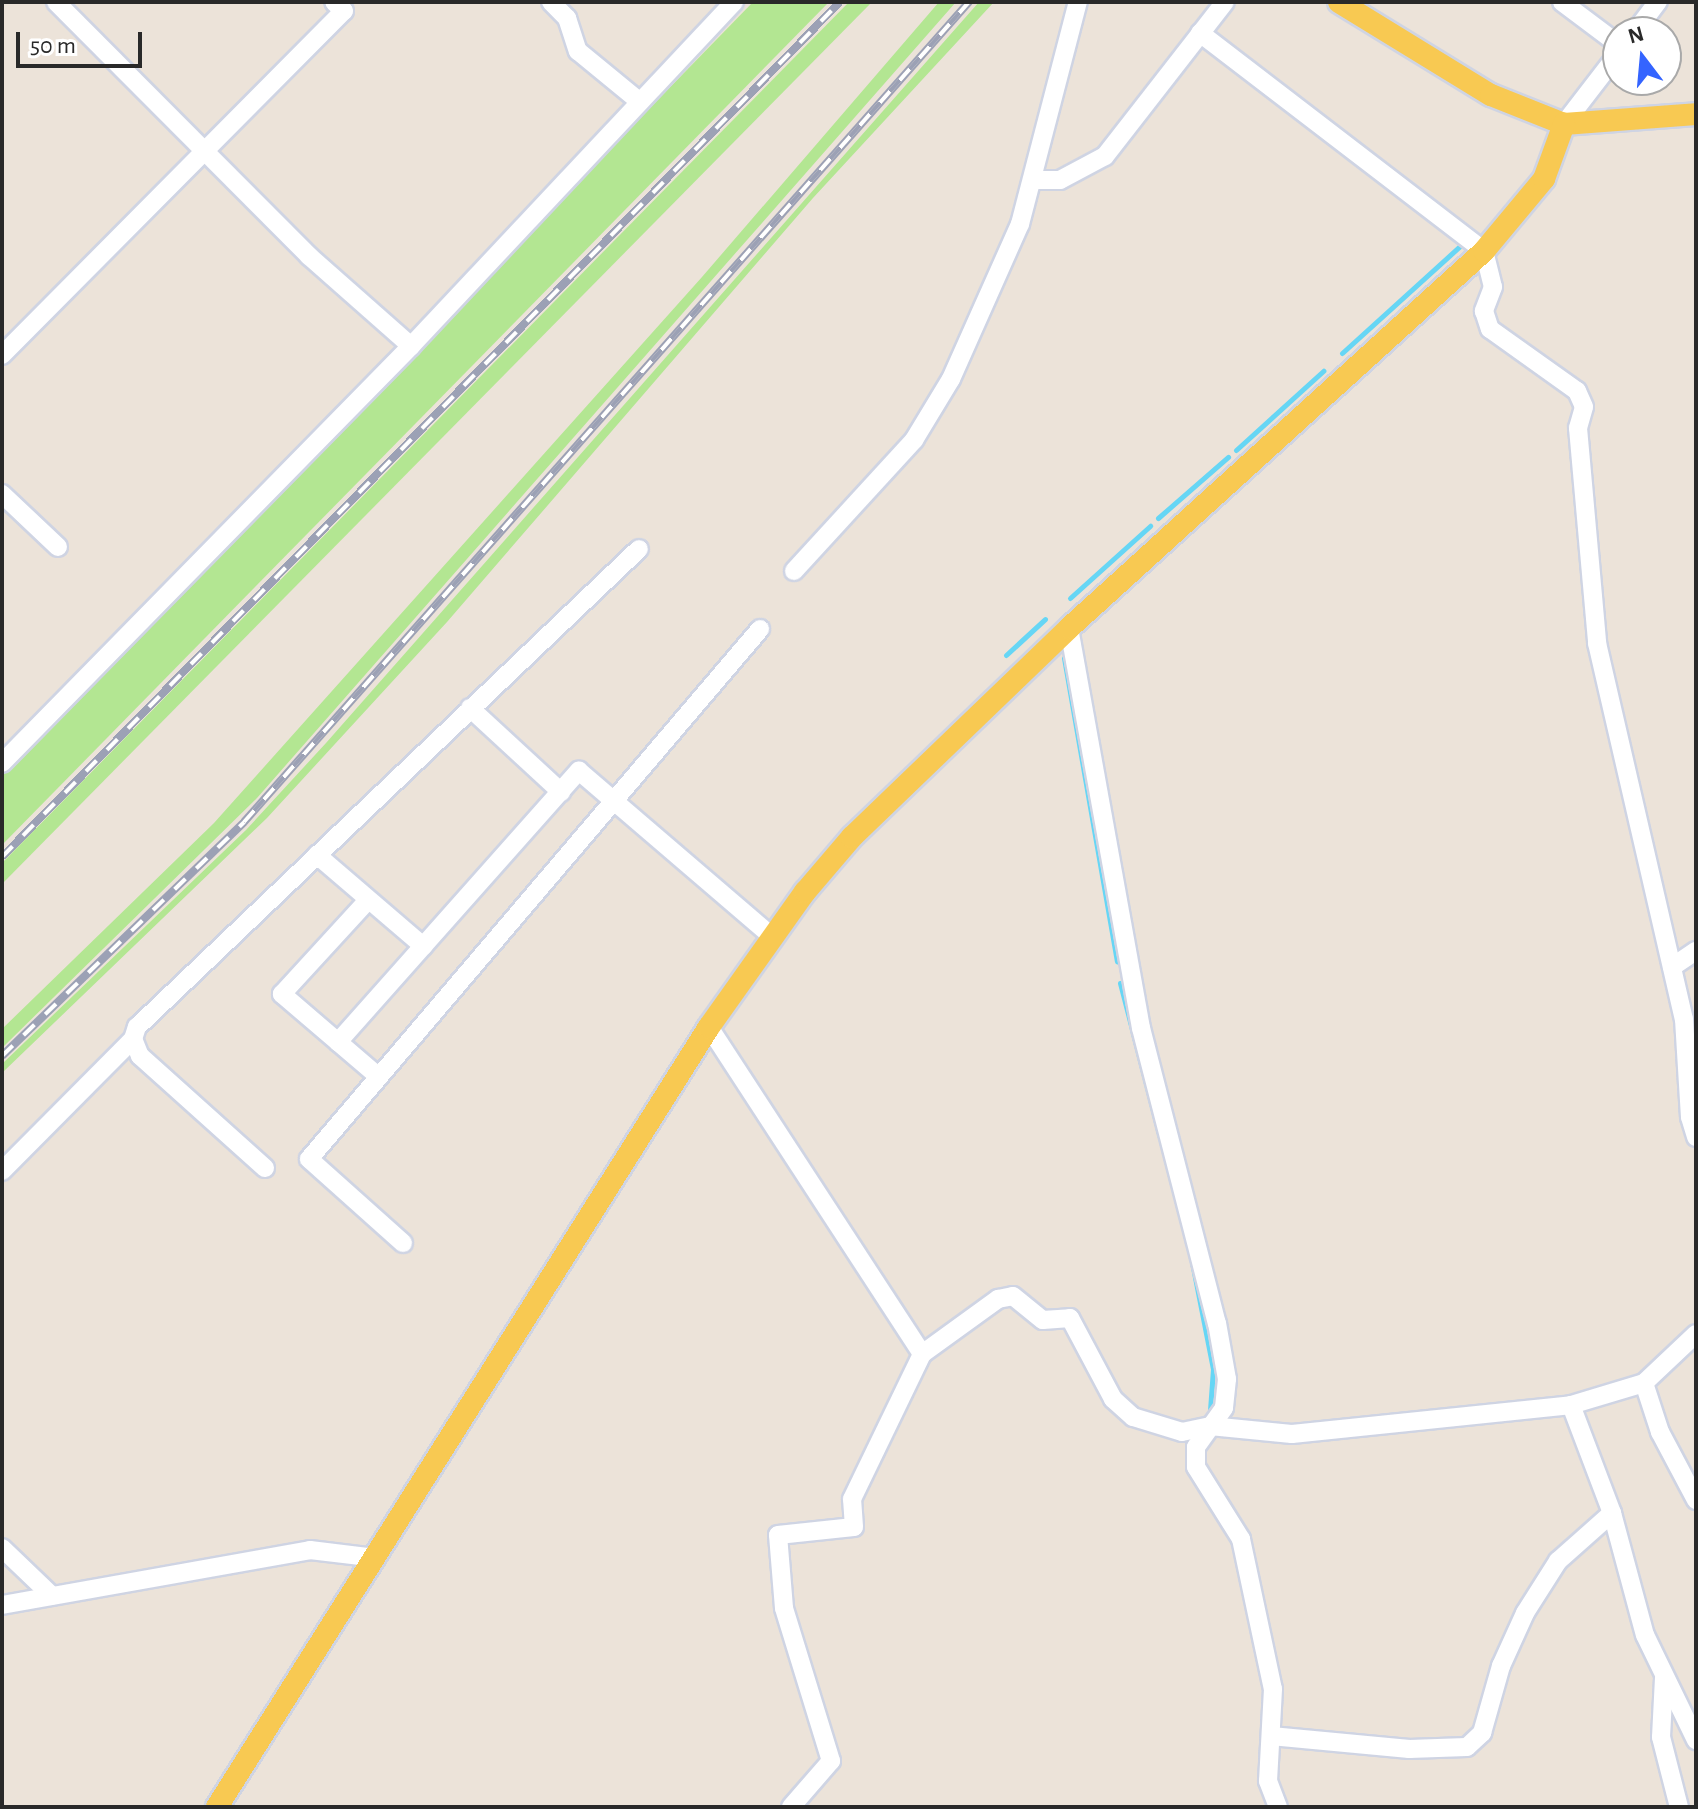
<!DOCTYPE html>
<style>
body{margin:0}
#map{position:relative;width:1698px;height:1809px;overflow:hidden;background:#ece3d9;font-family:"Alegreya Sans",sans-serif}
div>[style]{position:absolute}
.green>*{inset:0;background:#b3e692}
.stream>*{height:5px;margin:-2.5px;padding:0 2.5px;transform-origin:2.5px;border-radius:2.5px;background:#66d6f5}
.roads{filter:drop-shadow(2px 0 #cfd4e3) drop-shadow(-2px 0 #cfd4e3) drop-shadow(0 2px #cfd4e3) drop-shadow(0 -2px #cfd4e3)}
.minor>*{height:18px;margin:-9px;padding:0 9px;transform-origin:9px;border-radius:9px;background:#fff}
.major>*{height:22px;margin:-11px;padding:0 11px;transform-origin:11px;border-radius:11px;background:#f8c952}
.rail>*{height:8px;margin-top:-4px;transform-origin:0;background:repeating-linear-gradient(90deg,#fff 0 15px,#9ca1b5 0 30px);box-sizing:border-box;border-block:2px solid #9ca1b5}
span{translate:-50% -50%;white-space:nowrap;text-align:center;line-height:1.15;-webkit-text-stroke:7px #fff;paint-order:stroke}
.frame{position:absolute;inset:0;border:4px solid #292929;pointer-events:none}
.north{position:absolute;left:1602px;top:16px;width:80px;height:80px;box-sizing:border-box;background:#fff;border:2px solid #a9a9a9;border-radius:50%;rotate:344deg;font-size:22px;font-weight:700;line-height:32px;text-align:center;color:#292929}
.north::after{content:'';display:block;margin:auto;width:28px;height:36px;background:#3464ff;clip-path:polygon(50% 0,100% 100%,50% 72%,0 100%)}
.scale{position:absolute;left:16px;top:32px;width:126px;height:36px;box-sizing:border-box;border:4px solid #292929;border-top:0;padding-left:10px;font-size:24px;line-height:28px;white-space:nowrap;color:#292929;-webkit-text-stroke:6px #fff;paint-order:stroke}
</style>
<div id="map">
<div class="green">
<i style="clip-path:polygon(753px 2px,829px 2px,2px 845px,2px 774px)"></i>
<i style="clip-path:polygon(849px 2px,872px 2px,2px 884px,2px 863px)"></i>
<i style="clip-path:polygon(939px 2px,956px 2px,257px 798px,2px 1048px,2px 1029px,214px 823px,702px 277px)"></i>
<i style="clip-path:polygon(979px 2px,994px 2px,813px 198px,447px 622px,267px 818px,2px 1073px,2px 1064px,246px 830px,326px 743px)"></i>
</div>
<div class="stream">
<i style="left:1342px;top:353px;width:162px;rotate:-42.2deg"></i>
<i style="left:1236px;top:450px;width:118px;rotate:-42.2deg"></i>
<i style="left:1158px;top:518px;width:93px;rotate:-41.1deg"></i>
<i style="left:1070px;top:598px;width:108px;rotate:-42deg"></i>
<i style="left:1006px;top:655px;width:53px;rotate:-42.7deg"></i>
<i style="left:1064px;top:658px;width:308px;rotate:80.1deg"></i>
<i style="left:1120px;top:983px;width:160px;rotate:75.5deg"></i>
<i style="left:1191px;top:1257px;width:114px;rotate:78.9deg"></i>
<i style="left:1213px;top:1369px;width:41px;rotate:94.2deg"></i>
</div>
<div class="roads">
<div class="minor">
<i style="left:56px;top:2px;width:359px;rotate:45.1deg"></i>
<i style="left:309px;top:256px;width:136px;rotate:41.4deg"></i>
<i style="left:551px;top:2px;width:23px;rotate:45deg"></i>
<i style="left:567px;top:18px;width:35px;rotate:72deg"></i>
<i style="left:578px;top:51px;width:80px;rotate:39.4deg"></i>
<i style="left:1562px;top:2px;width:70px;rotate:36.9deg"></i>
<i style="left:1635px;top:32px;width:38px;rotate:-53deg"></i>
<i style="left:1200px;top:33px;width:358px;rotate:37.5deg"></i>
<i style="left:1484px;top:251px;width:37px;rotate:76deg"></i>
<i style="left:1493px;top:287px;width:26px;rotate:111deg"></i>
<i style="left:1484px;top:311px;width:19px;rotate:72deg"></i>
<i style="left:1490px;top:329px;width:107px;rotate:35.5deg"></i>
<i style="left:1577px;top:391px;width:17px;rotate:66deg"></i>
<i style="left:1584px;top:407px;width:22px;rotate:106deg"></i>
<i style="left:1578px;top:428px;width:216px;rotate:84.9deg"></i>
<i style="left:1597px;top:643px;width:386px;rotate:77deg"></i>
<i style="left:1684px;top:1019px;width:98px;rotate:86.5deg"></i>
<i style="left:1690px;top:1117px;width:21px;rotate:73deg"></i>
<i style="left:1564px;top:124px;width:88px;rotate:-52.4deg"></i>
<i style="left:1033px;top:180px;width:27px"></i>
<i style="left:1060px;top:180px;width:51px;rotate:-28.1deg"></i>
<i style="left:1105px;top:156px;width:195px;rotate:-52.1deg"></i>
<i style="left:2px;top:355px;width:485px;rotate:-45.2deg"></i>
<i style="left:344px;top:11px;width:13px;rotate:-138deg"></i>
<i style="left:2px;top:494px;width:77px;rotate:43.4deg"></i>
<i style="left:794px;top:571px;width:178px;rotate:-47.5deg"></i>
<i style="left:914px;top:440px;width:71px;rotate:-58.8deg"></i>
<i style="left:951px;top:379px;width:170px;rotate:-66deg"></i>
<i style="left:1020px;top:224px;width:229px;rotate:-75.4deg"></i>
<i style="left:1069px;top:628px;width:406px;rotate:79.8deg"></i>
<i style="left:1141px;top:1028px;width:305px;rotate:75.6deg"></i>
<i style="left:1217px;top:1323px;width:57px;rotate:79.9deg"></i>
<i style="left:1227px;top:1379px;width:29px;rotate:96deg"></i>
<i style="left:1224px;top:1408px;width:48px;rotate:125.7deg"></i>
<i style="left:1196px;top:1447px;width:20px;rotate:90deg"></i>
<i style="left:1196px;top:1467px;width:85px;rotate:58deg"></i>
<i style="left:1241px;top:1539px;width:153px;rotate:78deg"></i>
<i style="left:1273px;top:1689px;width:92px;rotate:93.1deg"></i>
<i style="left:1268px;top:1781px;width:28px;rotate:69deg"></i>
<i style="left:470px;top:708px;width:124px;rotate:42.7deg"></i>
<i style="left:2px;top:763px;width:584px;rotate:-45.55deg"></i>
<i style="left:411px;top:346px;width:472px;rotate:-46.8deg"></i>
<i style="left:317px;top:855px;width:140px;rotate:40.6deg"></i>
<i style="left:1672px;top:967px;width:29px;rotate:-34deg"></i>
<i style="left:709px;top:1027px;width:390px;rotate:56.9deg"></i>
<i style="left:338px;top:1042px;width:74px;rotate:-139.4deg"></i>
<i style="left:282px;top:994px;width:127px;rotate:-47.5deg"></i>
<i style="left:379px;top:1077px;width:54px;rotate:-139.5deg"></i>
<i style="left:338px;top:1042px;width:363px;rotate:-48.4deg"></i>
<i style="left:579px;top:771px;width:255px;rotate:40.6deg"></i>
<i style="left:265px;top:1168px;width:168px;rotate:-138.1deg"></i>
<i style="left:140px;top:1056px;width:18px;rotate:-112deg"></i>
<i style="left:133px;top:1039px;width:13px;rotate:-72deg"></i>
<i style="left:137px;top:1027px;width:693px;rotate:-43.6deg"></i>
<i style="left:2px;top:1171px;width:186px;rotate:-45.2deg"></i>
<i style="left:403px;top:1243px;width:126px;rotate:-138.2deg"></i>
<i style="left:309px;top:1159px;width:696px;rotate:-49.6deg"></i>
<i style="left:1644px;top:1383px;width:52px;rotate:71.9deg"></i>
<i style="left:1660px;top:1432px;width:77px;rotate:62.1deg"></i>
<i style="left:1571px;top:1405px;width:116px;rotate:69.2deg"></i>
<i style="left:1612px;top:1513px;width:126px;rotate:74.9deg"></i>
<i style="left:1645px;top:1635px;width:117px;rotate:64.1deg"></i>
<i style="left:2px;top:1548px;width:69px;rotate:43.8deg"></i>
<i style="left:2px;top:1605px;width:313px;rotate:-10.1deg"></i>
<i style="left:310px;top:1550px;width:66px;rotate:6.9deg"></i>
<i style="left:1664px;top:1678px;width:59px;rotate:92.9deg"></i>
<i style="left:1661px;top:1737px;width:72px;rotate:75.6deg"></i>
<i style="left:1271px;top:1736px;width:139px;rotate:5.4deg"></i>
<i style="left:1409px;top:1749px;width:58px;rotate:-2deg"></i>
<i style="left:1467px;top:1747px;width:21px;rotate:-43deg"></i>
<i style="left:1482px;top:1733px;width:70px;rotate:-74.2deg"></i>
<i style="left:1501px;top:1666px;width:58px;rotate:-65.6deg"></i>
<i style="left:1525px;top:1613px;width:62px;rotate:-57.6deg"></i>
<i style="left:1558px;top:1561px;width:72px;rotate:-41.6deg"></i>
<i style="left:791px;top:1807px;width:61px;rotate:-49deg"></i>
<i style="left:831px;top:1761px;width:160px;rotate:-107.1deg"></i>
<i style="left:784px;top:1608px;width:73px;rotate:-94.7deg"></i>
<i style="left:778px;top:1535px;width:76px;rotate:-6deg"></i>
<i style="left:854px;top:1527px;width:28px;rotate:-94deg"></i>
<i style="left:852px;top:1499px;width:161px;rotate:-64.2deg"></i>
<i style="left:922px;top:1354px;width:94px;rotate:-35.9deg"></i>
<i style="left:998px;top:1299px;width:15px;rotate:-11deg"></i>
<i style="left:1013px;top:1296px;width:38px;rotate:39deg"></i>
<i style="left:1043px;top:1320px;width:27px;rotate:-4deg"></i>
<i style="left:1070px;top:1318px;width:92px;rotate:62deg"></i>
<i style="left:1113px;top:1399px;width:27px;rotate:42deg"></i>
<i style="left:1133px;top:1417px;width:51px;rotate:17deg"></i>
<i style="left:1182px;top:1432px;width:29px;rotate:-12deg"></i>
<i style="left:1210px;top:1426px;width:82px;rotate:5.6deg"></i>
<i style="left:1292px;top:1434px;width:281px;rotate:-5.9deg"></i>
<i style="left:1571px;top:1405px;width:76px;rotate:-16.8deg"></i>
<i style="left:1644px;top:1383px;width:71px;rotate:-43.3deg"></i>
</div>
<div class="major">
<i style="left:1339px;top:2px;width:178px;rotate:31.5deg"></i>
<i style="left:1491px;top:95px;width:79px;rotate:21.7deg"></i>
<i style="left:1564px;top:124px;width:132px;rotate:-4.3deg"></i>
<i style="left:217px;top:1807px;width:922px;rotate:-57.76deg"></i>
<i style="left:709px;top:1027px;width:166px;rotate:-54.6deg"></i>
<i style="left:805px;top:892px;width:72px;rotate:-49.5deg"></i>
<i style="left:852px;top:837px;width:301px;rotate:-43.9deg"></i>
<i style="left:1069px;top:628px;width:561px;rotate:-42.25deg"></i>
<i style="left:1484px;top:251px;width:94px;rotate:-50.2deg"></i>
<i style="left:1544px;top:179px;width:59px;rotate:-70deg"></i>
</div>
</div>
<div class="rail">
<i style="left:2px;top:857px;width:1197px;rotate:-45.58deg"></i>
<i style="left:2px;top:1056px;width:337px;rotate:-44deg"></i>
<i style="left:244px;top:822px;width:1095px;rotate:-48.52deg"></i>
</div>
<div class="frame"></div>
<div class="north">N</div>
<div class="scale">50 m</div>
</div>
